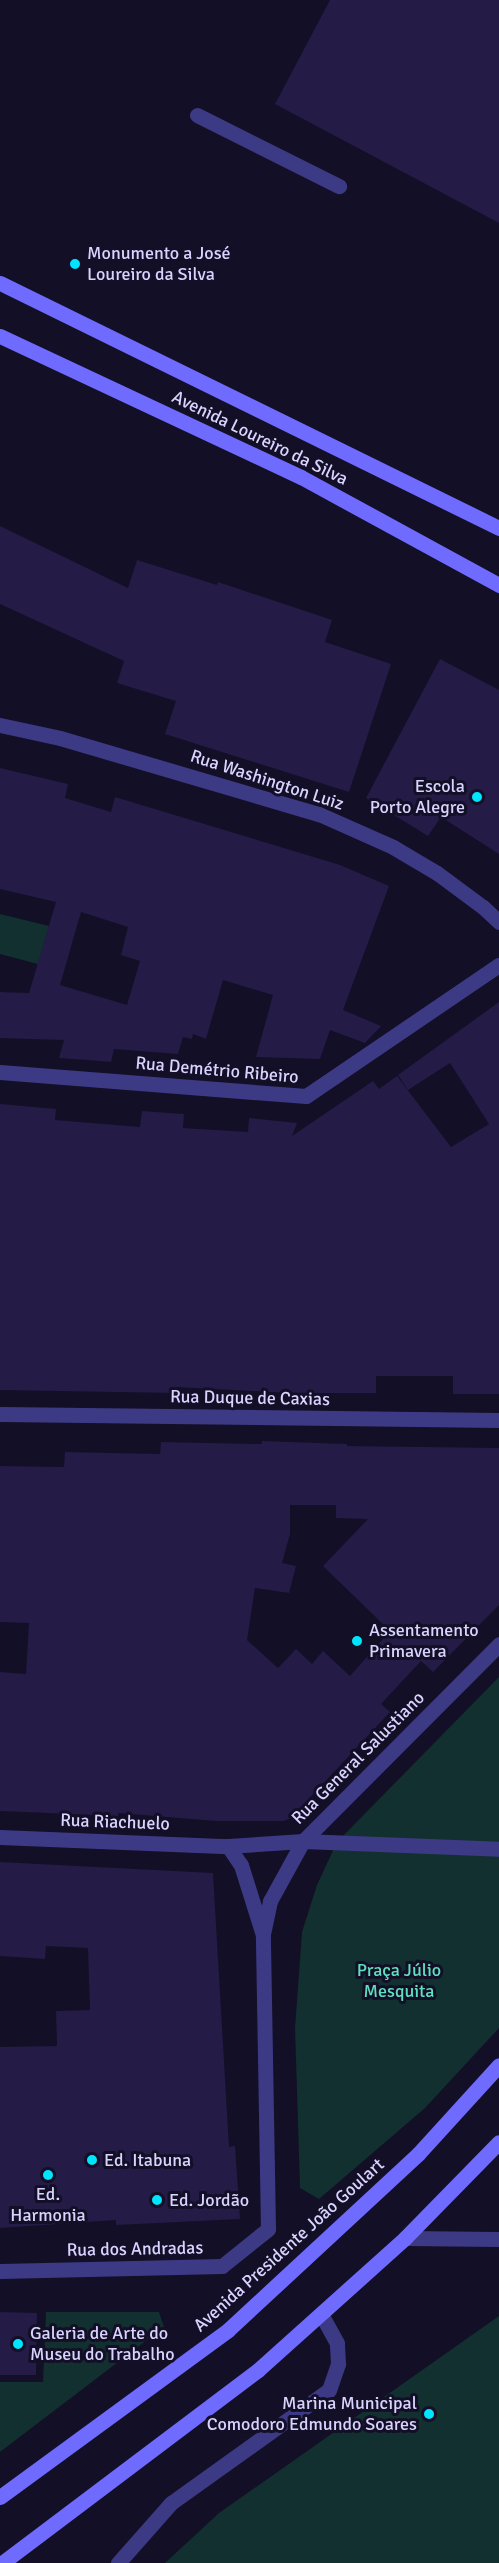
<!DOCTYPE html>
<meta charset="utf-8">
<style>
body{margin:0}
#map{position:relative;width:499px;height:2563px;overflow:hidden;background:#130f26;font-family:Signika,sans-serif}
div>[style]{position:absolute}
.green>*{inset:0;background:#12302f}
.building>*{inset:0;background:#241b47}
.service>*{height:15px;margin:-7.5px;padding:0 7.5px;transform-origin:7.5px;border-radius:7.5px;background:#3d3a85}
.pedestrian>*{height:15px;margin:-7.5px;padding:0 7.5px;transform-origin:7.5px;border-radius:7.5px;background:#3d3a85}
.minor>*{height:15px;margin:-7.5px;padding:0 7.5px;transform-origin:7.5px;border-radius:7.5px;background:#3d3a85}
.secondary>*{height:15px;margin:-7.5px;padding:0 7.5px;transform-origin:7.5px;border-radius:7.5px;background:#6f6bff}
.dots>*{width:16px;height:16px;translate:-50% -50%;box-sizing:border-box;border:3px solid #130f26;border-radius:50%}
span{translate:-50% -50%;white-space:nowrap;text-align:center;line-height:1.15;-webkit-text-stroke:6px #130f26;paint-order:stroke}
.poi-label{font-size:18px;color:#d9d4ff}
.left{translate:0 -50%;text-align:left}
.right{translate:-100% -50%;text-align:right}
.street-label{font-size:18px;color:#d9d4ff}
.park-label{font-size:18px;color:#5fe0c0}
</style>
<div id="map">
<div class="green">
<i style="clip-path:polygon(0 914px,49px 926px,38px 964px,0 954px)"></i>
<i style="clip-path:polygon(499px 1677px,499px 2028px,425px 2108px,319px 2199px,300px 2188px,295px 2028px,302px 1932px,317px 1885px,337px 1842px)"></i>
<i style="clip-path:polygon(46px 2312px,159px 2312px,164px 2327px,0 2452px,0 2382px,43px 2382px)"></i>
<i style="clip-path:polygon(499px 2316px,499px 2563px,165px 2563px,219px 2513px)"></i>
</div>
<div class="building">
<i style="clip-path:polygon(330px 0,499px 0,499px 223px,275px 104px)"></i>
<i style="clip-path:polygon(0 526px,128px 588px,137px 560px,217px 585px,218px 582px,332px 620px,325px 642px,391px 664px,349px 792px,165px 734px,176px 701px,117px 683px,124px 661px,0 604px)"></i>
<i style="clip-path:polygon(440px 659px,499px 690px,499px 854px,441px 817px,428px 836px,366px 798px)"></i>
<i style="clip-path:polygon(evenodd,0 768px,68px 784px,65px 798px,111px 812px,115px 797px,340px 865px,389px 886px,343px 1010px,381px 1026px,365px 1043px,330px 1030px,320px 1059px,256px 1057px,273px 995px,223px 980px,206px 1039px,193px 1034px,192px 1039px,183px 1037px,178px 1054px,114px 1049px,111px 1062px,87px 1060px,59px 1058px,64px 1040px,0 1038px,0 992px,29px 993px,56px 902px,0 889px,0 768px,81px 912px,128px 927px,121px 955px,140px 961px,127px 1005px,60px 985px,81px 912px)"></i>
<i style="clip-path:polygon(499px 1002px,499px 1394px,453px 1394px,453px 1376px,376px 1376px,376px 1393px,290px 1393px,177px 1387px,177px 1393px,0 1390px,0 1104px,56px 1109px,55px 1120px,140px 1127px,142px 1111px,184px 1114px,183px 1128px,248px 1132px,249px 1118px,297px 1123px,292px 1136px,373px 1081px,379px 1089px,397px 1076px,451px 1147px,489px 1124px,450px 1063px,408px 1090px,398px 1075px)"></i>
<i style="clip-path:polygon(evenodd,262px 1441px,347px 1444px,347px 1446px,499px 1448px,499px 1605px,433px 1672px,421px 1661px,381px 1704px,390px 1712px,291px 1818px,284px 1821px,216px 1821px,118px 1813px,118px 1816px,0 1811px,0 1672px,26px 1674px,29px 1623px,0 1622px,0 1466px,64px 1467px,65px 1452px,160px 1454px,161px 1442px,262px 1444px,262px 1441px,290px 1505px,336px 1505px,336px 1518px,368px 1519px,323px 1566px,390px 1631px,350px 1676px,323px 1651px,312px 1664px,296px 1649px,278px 1668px,247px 1640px,255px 1588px,289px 1593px,296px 1566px,282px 1563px,290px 1534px,290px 1505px)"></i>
<i style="clip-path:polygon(0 1862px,213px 1873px,229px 2147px,235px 2146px,240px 2219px,116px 2225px,116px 2220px,0 2228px,0 2047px,57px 2046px,56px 2011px,90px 2010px,88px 1948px,46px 1946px,45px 1959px,0 1956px)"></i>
<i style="clip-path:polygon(0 2312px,37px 2313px,36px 2375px,0 2375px)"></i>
</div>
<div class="service">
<i style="left:197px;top:115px;width:159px;rotate:26.6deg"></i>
<i style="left:405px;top:2238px;width:94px;rotate:0.6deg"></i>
<i style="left:118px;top:2563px;width:80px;rotate:-48.5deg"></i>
<i style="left:171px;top:2503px;width:194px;rotate:-35.6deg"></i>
<i style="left:329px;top:2390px;width:28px;rotate:-71deg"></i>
<i style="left:338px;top:2364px;width:21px;rotate:-93deg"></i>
<i style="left:337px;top:2343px;width:33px;rotate:-119deg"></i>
</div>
<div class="pedestrian">
<i style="left:303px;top:1841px;width:196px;rotate:2.3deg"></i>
</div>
<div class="minor">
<i style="left:0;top:725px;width:61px;rotate:12.2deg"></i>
<i style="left:60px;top:738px;width:270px;rotate:16.4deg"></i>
<i style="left:319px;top:814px;width:81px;rotate:24deg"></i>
<i style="left:393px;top:847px;width:51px;rotate:30.6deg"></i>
<i style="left:437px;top:873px;width:57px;rotate:36.5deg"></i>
<i style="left:483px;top:907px;width:22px;rotate:43deg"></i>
<i style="left:0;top:1072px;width:307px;rotate:4.5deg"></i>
<i style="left:306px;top:1096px;width:233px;rotate:-34.2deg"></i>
<i style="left:0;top:1414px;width:499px;rotate:0.7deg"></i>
<i style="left:0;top:1837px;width:228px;rotate:2.3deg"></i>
<i style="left:228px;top:1846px;width:75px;rotate:-3.8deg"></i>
<i style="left:228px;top:1846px;width:23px;rotate:56deg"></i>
<i style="left:241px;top:1865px;width:70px;rotate:72.6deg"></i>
<i style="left:0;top:2271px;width:222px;rotate:-1.3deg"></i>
<i style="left:222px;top:2266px;width:59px;rotate:-38.8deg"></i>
<i style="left:268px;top:2229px;width:295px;rotate:-91deg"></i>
<i style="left:263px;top:1934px;width:34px;rotate:-78deg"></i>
<i style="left:270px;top:1901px;width:68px;rotate:-61.2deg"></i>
<i style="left:303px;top:1841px;width:278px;rotate:-45.1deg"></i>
</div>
<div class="secondary">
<i style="left:0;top:283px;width:556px;rotate:26.15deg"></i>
<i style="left:0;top:336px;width:332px;rotate:25.1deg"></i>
<i style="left:301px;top:477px;width:226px;rotate:28.6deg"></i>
<i style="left:0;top:2497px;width:283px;rotate:-36.2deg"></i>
<i style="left:228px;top:2330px;width:259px;rotate:-42.8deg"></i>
<i style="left:418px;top:2154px;width:120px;rotate:-47.7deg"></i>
<i style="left:2px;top:2563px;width:321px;rotate:-37deg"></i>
<i style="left:258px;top:2370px;width:198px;rotate:-41.9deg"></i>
<i style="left:405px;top:2238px;width:134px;rotate:-45.6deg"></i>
</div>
<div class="dots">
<i style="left:75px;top:264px;background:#00e5ff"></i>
<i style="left:477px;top:797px;background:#00e5ff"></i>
<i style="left:357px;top:1641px;background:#00e5ff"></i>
<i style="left:92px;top:2160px;background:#00e5ff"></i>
<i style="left:48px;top:2175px;background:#00e5ff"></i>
<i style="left:157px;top:2200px;background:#00e5ff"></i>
<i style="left:18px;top:2344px;background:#00e5ff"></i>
<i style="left:429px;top:2414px;background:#00e5ff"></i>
</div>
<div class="poi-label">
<span class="left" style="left:87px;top:264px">Monumento a José<br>Loureiro da Silva</span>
<span class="right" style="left:465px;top:797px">Escola<br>Porto Alegre</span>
<span class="left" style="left:369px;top:1641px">Assentamento<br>Primavera</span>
<span class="left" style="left:104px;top:2160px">Ed. Itabuna</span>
<span style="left:48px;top:2205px">Ed.<br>Harmonia</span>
<span class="left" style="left:169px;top:2200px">Ed. Jordão</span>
<span class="left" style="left:30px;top:2344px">Galeria de Arte do<br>Museu do Trabalho</span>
<span class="right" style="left:417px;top:2414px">Marina Municipal<br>Comodoro Edmundo Soares</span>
</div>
<div class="street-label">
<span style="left:260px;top:438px;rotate:26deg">Avenida Loureiro da Silva</span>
<span style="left:267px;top:780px;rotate:18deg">Rua Washington Luiz</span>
<span style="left:217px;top:1070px;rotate:5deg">Rua Demétrio Ribeiro</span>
<span style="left:250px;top:1398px;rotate:1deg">Rua Duque de Caxias</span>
<span style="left:358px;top:1758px;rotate:-45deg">Rua General Salustiano</span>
<span style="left:115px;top:1822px;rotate:2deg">Rua Riachuelo</span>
<span style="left:289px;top:2245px;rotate:-42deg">Avenida Presidente João Goulart</span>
<span style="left:135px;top:2249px;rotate:-1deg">Rua dos Andradas</span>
</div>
<div class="park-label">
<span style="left:399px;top:1981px">Praça Júlio<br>Mesquita</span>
</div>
</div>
